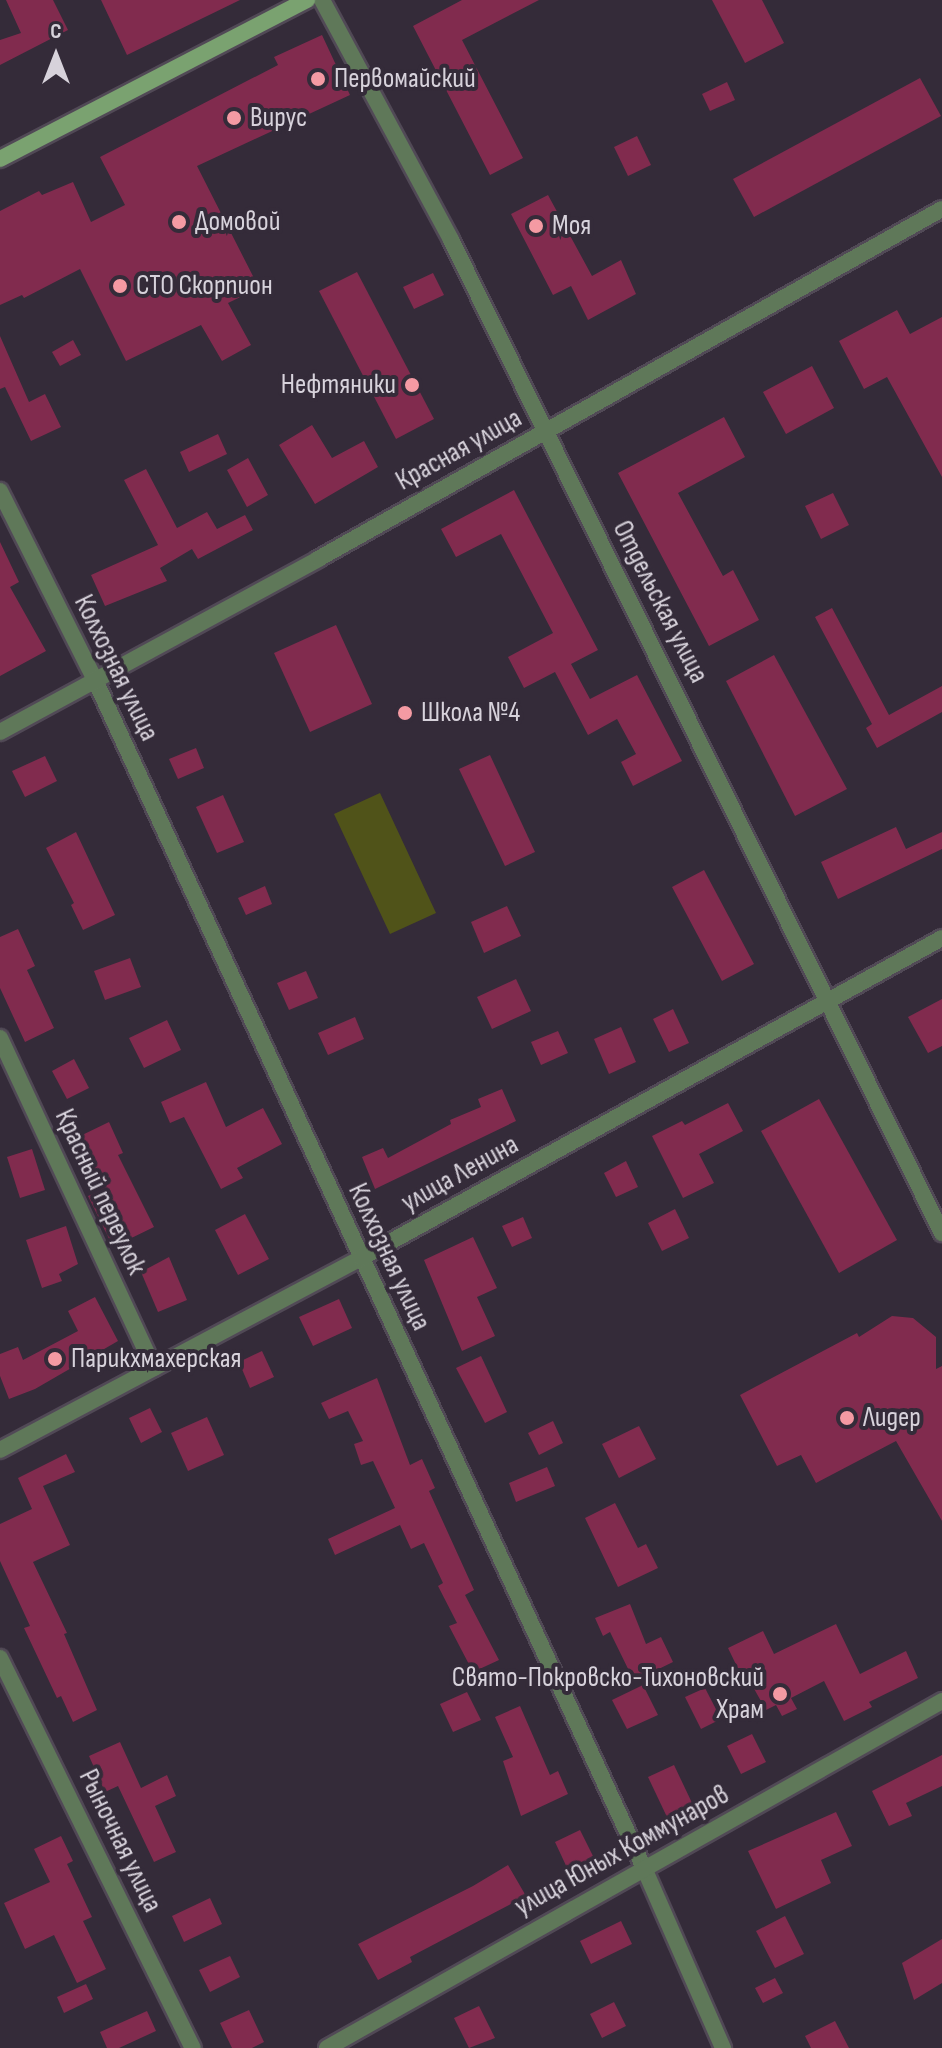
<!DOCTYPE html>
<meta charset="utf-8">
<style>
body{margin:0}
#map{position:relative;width:942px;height:2048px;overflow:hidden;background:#342b39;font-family:"Sofia Sans Condensed",sans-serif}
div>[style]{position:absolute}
.green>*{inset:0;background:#505319}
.building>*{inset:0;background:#812b4e}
.roads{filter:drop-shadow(2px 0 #514956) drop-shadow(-2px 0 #514956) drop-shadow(0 2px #514956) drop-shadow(0 -2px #514956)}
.minor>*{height:16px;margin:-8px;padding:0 8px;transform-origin:8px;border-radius:8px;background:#5f7859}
.tertiary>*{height:16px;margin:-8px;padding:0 8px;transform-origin:8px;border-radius:8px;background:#5f7859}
.secondary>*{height:16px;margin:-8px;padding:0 8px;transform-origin:8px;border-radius:8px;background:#7aa270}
.dots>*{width:22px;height:22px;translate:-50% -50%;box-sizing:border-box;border:4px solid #342b39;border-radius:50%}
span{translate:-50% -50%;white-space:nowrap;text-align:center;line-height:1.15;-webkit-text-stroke:8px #342b39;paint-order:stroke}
.poi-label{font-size:28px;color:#d7d2db}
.left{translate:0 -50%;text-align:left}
.right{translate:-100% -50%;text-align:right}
.street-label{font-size:28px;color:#d7d2db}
.north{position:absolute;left:16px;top:16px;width:80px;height:80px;-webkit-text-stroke:6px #342b39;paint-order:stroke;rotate:0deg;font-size:22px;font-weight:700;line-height:32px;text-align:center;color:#d7d2db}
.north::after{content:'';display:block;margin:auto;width:28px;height:36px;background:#d7d2db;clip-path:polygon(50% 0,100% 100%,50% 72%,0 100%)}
</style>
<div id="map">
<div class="green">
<i style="clip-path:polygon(380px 793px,436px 913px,390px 934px,334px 814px)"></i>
</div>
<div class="building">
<i style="clip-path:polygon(6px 0,53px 0,68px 30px,0 65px,0 40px,21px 33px)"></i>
<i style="clip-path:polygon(101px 0,240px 0,127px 55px)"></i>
<i style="clip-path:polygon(539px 0,462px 40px,523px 158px,490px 175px,413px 26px,462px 0)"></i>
<i style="clip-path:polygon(712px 0,762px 0,784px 43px,745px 63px)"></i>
<i style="clip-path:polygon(322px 35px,350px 95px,197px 166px,259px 288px,228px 303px,251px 345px,222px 361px,201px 325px,126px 361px,80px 269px,24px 298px,22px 295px,0 305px,0 211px,39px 191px,42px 195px,73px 182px,91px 222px,125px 205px,100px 157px,278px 65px,274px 57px)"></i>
<i style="clip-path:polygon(920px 78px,941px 116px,754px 217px,733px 179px)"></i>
<i style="clip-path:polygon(727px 82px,735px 100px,710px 111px,702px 94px)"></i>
<i style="clip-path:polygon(637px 136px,651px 165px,628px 176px,614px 147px)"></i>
<i style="clip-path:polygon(548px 195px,592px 276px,621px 260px,636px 294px,588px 320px,571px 286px,553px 295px,511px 214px)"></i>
<i style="clip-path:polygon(357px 272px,434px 419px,396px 439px,319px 291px)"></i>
<i style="clip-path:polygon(433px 273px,444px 295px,414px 309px,403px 287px)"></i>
<i style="clip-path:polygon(897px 310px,910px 334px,942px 317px,942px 477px,887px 377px,864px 389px,839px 341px)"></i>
<i style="clip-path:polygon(0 336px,29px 402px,45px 394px,61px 427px,31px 441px,5px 387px,0 389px)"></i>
<i style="clip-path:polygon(73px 340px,81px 355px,60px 366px,52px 352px)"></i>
<i style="clip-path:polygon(812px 366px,834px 408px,786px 434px,763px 392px)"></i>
<i style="clip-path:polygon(724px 417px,745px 457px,678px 493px,723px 576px,733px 570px,759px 620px,709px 646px,618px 473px)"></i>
<i style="clip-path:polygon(312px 425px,332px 458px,364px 441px,378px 467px,315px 504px,279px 445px)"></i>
<i style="clip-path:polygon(218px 434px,227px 454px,189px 472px,180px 452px)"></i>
<i style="clip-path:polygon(248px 458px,268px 495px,247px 507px,227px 470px)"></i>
<i style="clip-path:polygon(146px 469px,177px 528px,207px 512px,217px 529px,245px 515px,253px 530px,198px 559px,192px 549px,160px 568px,167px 581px,105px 606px,91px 575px,158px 545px,124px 480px)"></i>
<i style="clip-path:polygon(514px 490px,598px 650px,571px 664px,590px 699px,637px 675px,682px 761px,633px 786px,621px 762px,636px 754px,617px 719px,588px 735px,555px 672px,524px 688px,508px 657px,553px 633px,501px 534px,456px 557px,441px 529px)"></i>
<i style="clip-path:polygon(833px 493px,849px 525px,821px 539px,805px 506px)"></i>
<i style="clip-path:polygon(0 542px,19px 582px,10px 587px,46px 651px,0 676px)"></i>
<i style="clip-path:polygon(832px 608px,889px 715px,942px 686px,942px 712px,877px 748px,866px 728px,872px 724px,815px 617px)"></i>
<i style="clip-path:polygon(336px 625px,372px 704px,310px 732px,274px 653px)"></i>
<i style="clip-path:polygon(774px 655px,847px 789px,795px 816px,726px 681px)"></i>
<i style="clip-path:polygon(196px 748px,204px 768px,178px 779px,169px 759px)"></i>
<i style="clip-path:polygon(490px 755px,535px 852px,505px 866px,459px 769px)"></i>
<i style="clip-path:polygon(45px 756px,57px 781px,25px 797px,12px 771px)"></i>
<i style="clip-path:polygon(223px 795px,244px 842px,217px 853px,196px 807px)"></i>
<i style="clip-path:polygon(896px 827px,906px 849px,942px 832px,942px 849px,838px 899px,821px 862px)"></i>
<i style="clip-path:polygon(76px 832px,115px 915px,83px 930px,71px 905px,74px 903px,46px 848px)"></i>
<i style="clip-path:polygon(704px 870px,754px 964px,722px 981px,672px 887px)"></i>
<i style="clip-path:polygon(265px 886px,272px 904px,246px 915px,238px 898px)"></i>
<i style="clip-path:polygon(507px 906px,521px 936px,484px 953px,471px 922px)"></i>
<i style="clip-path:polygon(18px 929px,35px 966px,27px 970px,54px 1028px,25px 1042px,0 988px,0 937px)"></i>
<i style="clip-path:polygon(130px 958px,141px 987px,105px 1000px,94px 971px)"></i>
<i style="clip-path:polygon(306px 971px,318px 998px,289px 1010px,277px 983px)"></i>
<i style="clip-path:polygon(516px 979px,531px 1011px,492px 1029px,477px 997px)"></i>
<i style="clip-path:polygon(942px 999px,942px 1046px,928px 1053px,908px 1017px)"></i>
<i style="clip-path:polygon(673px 1009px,689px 1043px,669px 1052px,653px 1019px)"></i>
<i style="clip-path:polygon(355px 1017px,364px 1039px,328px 1055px,318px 1033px)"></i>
<i style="clip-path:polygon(167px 1020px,181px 1050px,144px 1068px,129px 1038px)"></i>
<i style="clip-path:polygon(621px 1027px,636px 1062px,609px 1074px,594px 1039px)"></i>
<i style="clip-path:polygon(558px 1031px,568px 1053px,541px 1065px,531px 1042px)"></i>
<i style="clip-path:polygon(74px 1059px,89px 1088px,67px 1099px,52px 1071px)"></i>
<i style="clip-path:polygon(206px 1082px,226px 1127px,263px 1108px,282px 1144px,237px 1168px,243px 1178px,221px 1189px,184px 1117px,170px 1123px,161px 1102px)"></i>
<i style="clip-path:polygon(502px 1089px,516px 1121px,375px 1189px,362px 1157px,383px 1148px,388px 1158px,451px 1124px,450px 1120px,481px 1107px,478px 1099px)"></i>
<i style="clip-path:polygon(819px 1099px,897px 1240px,839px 1273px,761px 1131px)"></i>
<i style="clip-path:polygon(728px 1103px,743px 1131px,699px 1154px,714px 1183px,683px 1198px,652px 1136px,682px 1121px,685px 1125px)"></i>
<i style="clip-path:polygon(109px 1122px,123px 1153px,118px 1155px,154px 1227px,113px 1247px,88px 1196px,101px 1190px,76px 1138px)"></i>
<i style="clip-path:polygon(32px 1149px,45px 1190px,20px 1198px,7px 1157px)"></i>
<i style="clip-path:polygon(626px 1161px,638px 1187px,616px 1197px,604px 1173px)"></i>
<i style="clip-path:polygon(675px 1209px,689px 1238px,662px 1251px,648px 1223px)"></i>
<i style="clip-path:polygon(245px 1214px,269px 1259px,238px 1275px,215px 1230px)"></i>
<i style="clip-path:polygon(523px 1217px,532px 1238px,512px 1247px,502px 1226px)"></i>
<i style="clip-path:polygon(66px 1226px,78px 1264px,59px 1274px,62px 1281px,42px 1288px,26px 1240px)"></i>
<i style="clip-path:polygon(473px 1237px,497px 1288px,477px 1297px,495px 1336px,462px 1351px,424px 1260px)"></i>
<i style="clip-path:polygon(169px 1257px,187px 1300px,158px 1312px,141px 1272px)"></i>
<i style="clip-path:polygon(95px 1297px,118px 1341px,35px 1389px,9px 1399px,0 1376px,0 1354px,18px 1347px,23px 1360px,78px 1331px,68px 1311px)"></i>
<i style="clip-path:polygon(339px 1299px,352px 1328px,313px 1346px,299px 1317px)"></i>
<i style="clip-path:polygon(892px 1316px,913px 1318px,936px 1337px,936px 1369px,942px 1366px,942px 1521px,896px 1441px,816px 1483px,801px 1455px,777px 1466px,740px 1395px,857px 1333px,859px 1337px)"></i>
<i style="clip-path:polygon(262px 1351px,274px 1377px,250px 1388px,239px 1362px)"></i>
<i style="clip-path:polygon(481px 1356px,507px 1412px,485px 1423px,456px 1368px)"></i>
<i style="clip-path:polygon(377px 1378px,410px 1465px,422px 1459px,435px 1488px,429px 1491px,474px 1590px,465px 1595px,499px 1660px,473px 1672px,449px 1626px,457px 1623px,438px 1586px,443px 1583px,424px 1543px,411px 1549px,400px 1525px,335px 1555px,328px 1539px,395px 1508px,373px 1461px,361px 1465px,354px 1444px,363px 1441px,348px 1411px,329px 1419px,321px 1403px)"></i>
<i style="clip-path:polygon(150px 1408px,162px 1432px,141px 1443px,129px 1418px)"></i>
<i style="clip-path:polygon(207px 1417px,224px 1455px,188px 1471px,171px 1433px)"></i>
<i style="clip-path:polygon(553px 1421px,563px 1443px,539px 1455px,528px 1433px)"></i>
<i style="clip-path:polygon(639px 1426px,656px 1459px,619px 1478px,602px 1444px)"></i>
<i style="clip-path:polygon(66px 1454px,75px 1472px,43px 1486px,70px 1545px,33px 1562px,67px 1633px,64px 1634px,97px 1710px,73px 1722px,61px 1696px,57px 1698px,24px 1628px,30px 1626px,0 1561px,0 1524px,32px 1509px,18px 1478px)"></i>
<i style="clip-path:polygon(547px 1467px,555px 1486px,516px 1502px,509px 1483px)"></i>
<i style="clip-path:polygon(615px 1503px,638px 1548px,646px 1544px,658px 1568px,618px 1587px,585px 1518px)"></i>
<i style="clip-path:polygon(630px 1604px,646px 1644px,661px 1637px,673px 1662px,634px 1681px,610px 1632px,603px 1636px,595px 1618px)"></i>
<i style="clip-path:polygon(836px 1624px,860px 1674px,906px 1651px,918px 1678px,869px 1702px,872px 1707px,844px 1721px,824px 1681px,791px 1698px,797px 1709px,782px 1716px,776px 1705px,766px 1710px,748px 1678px,744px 1681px,728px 1648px,763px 1631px,774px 1654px)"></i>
<i style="clip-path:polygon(643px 1685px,658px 1715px,627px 1729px,612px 1700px)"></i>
<i style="clip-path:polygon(705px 1688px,721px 1719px,701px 1729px,685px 1697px)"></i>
<i style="clip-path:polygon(467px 1692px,481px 1720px,453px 1732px,440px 1704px)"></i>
<i style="clip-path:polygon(520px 1706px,550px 1775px,558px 1771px,568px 1794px,521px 1816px,503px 1761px,513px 1757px,495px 1717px)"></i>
<i style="clip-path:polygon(752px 1734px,766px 1762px,741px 1774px,727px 1746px)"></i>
<i style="clip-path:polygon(120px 1742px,141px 1788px,167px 1775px,176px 1796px,155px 1806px,176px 1852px,154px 1862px,118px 1786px,105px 1792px,89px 1756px)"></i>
<i style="clip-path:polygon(942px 1755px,942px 1786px,906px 1803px,912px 1816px,889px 1826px,872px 1791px)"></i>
<i style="clip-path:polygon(674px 1765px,693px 1805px,667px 1817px,648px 1777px)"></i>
<i style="clip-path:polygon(836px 1812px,852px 1846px,821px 1860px,831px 1883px,776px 1909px,748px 1851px)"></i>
<i style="clip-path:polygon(580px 1830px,595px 1860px,569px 1872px,555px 1842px)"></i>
<i style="clip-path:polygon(61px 1836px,73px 1861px,67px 1864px,92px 1917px,83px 1921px,106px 1969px,77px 1983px,54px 1935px,25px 1949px,4px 1903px,50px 1882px,34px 1849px)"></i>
<i style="clip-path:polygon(508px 1865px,526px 1896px,410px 1957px,412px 1962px,378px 1980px,358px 1944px,473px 1886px)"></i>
<i style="clip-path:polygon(210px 1898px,222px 1924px,184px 1942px,172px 1916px)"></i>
<i style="clip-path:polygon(785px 1916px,804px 1954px,775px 1968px,756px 1931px)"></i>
<i style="clip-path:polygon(621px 1921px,632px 1944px,591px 1964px,580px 1941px)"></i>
<i style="clip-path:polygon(942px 1939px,942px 1983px,914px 2000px,902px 1963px)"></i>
<i style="clip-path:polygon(230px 1956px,240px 1977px,210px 1992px,199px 1970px)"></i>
<i style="clip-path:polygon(775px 1978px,783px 1993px,763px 2003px,755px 1988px)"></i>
<i style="clip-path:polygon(86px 1984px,93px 1999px,64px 2013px,57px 1997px)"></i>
<i style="clip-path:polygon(614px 2002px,626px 2026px,602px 2038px,590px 2014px)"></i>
<i style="clip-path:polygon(479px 2006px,495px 2038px,469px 2048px,454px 2018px)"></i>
<i style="clip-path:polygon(249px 2010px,264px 2042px,252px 2048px,232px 2048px,220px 2023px)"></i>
<i style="clip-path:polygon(147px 2011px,156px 2031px,119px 2048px,107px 2048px,100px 2032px)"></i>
<i style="clip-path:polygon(835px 2021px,849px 2048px,811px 2048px,805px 2036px)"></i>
</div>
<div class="roads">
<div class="minor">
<i style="left:0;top:491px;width:212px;rotate:63.3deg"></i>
<i style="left:95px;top:680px;width:1309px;rotate:65.2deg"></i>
<i style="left:644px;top:1868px;width:197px;rotate:66.3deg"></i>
<i style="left:0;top:732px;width:362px;rotate:-28.5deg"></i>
<i style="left:318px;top:559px;width:715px;rotate:-29.29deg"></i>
<i style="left:0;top:1038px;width:364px;rotate:65deg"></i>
<i style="left:0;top:1450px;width:409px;rotate:-28deg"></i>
<i style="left:361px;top:1258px;width:663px;rotate:-28.84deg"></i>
<i style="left:0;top:1658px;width:435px;rotate:63.7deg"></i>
</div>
<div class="tertiary">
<i style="left:322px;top:0;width:272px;rotate:61.7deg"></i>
<i style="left:451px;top:240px;width:1108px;rotate:63.69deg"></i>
<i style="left:327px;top:2048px;width:706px;rotate:-29.43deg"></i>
</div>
<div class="secondary">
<i style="left:0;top:159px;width:346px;rotate:-27.4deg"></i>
</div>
</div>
<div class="dots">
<i style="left:318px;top:79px;background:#f49aa3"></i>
<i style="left:234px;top:118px;background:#f49aa3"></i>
<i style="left:179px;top:222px;background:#f49aa3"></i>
<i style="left:536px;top:226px;background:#f49aa3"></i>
<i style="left:120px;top:286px;background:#f49aa3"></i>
<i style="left:412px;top:385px;background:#f49aa3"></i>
<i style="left:405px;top:713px;background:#f49aa3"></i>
<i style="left:55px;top:1359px;background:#f49aa3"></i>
<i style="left:847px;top:1418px;background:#f49aa3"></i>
<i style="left:780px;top:1694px;background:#f49aa3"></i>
</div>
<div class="poi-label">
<span class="left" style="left:334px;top:79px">Первомайский</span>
<span class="left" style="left:250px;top:118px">Вирус</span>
<span class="left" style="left:195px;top:222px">Домовой</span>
<span class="left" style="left:552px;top:226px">Моя</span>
<span class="left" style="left:136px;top:286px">СТО Скорпион</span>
<span class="right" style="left:396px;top:385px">Нефтяники</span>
<span class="left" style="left:421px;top:713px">Школа №4</span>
<span class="left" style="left:71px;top:1359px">Парикхмахерская</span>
<span class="left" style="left:863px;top:1418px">Лидер</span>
<span class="right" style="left:764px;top:1694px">Свято-Покровско-Тихоновский<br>Храм</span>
</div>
<div class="street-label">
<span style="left:459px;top:450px;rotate:-29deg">Красная улица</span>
<span style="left:660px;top:602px;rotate:63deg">Отдельская улица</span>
<span style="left:116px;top:668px;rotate:64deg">Колхозная улица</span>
<span style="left:460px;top:1174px;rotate:-29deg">улица Ленина</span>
<span style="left:100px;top:1192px;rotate:65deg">Красный переулок</span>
<span style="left:389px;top:1257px;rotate:65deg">Колхозная улица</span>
<span style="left:120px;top:1841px;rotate:64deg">Рыночная улица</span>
<span style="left:622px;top:1851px;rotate:-29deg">улица Юных Коммунаров</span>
</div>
<div class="north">С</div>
</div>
